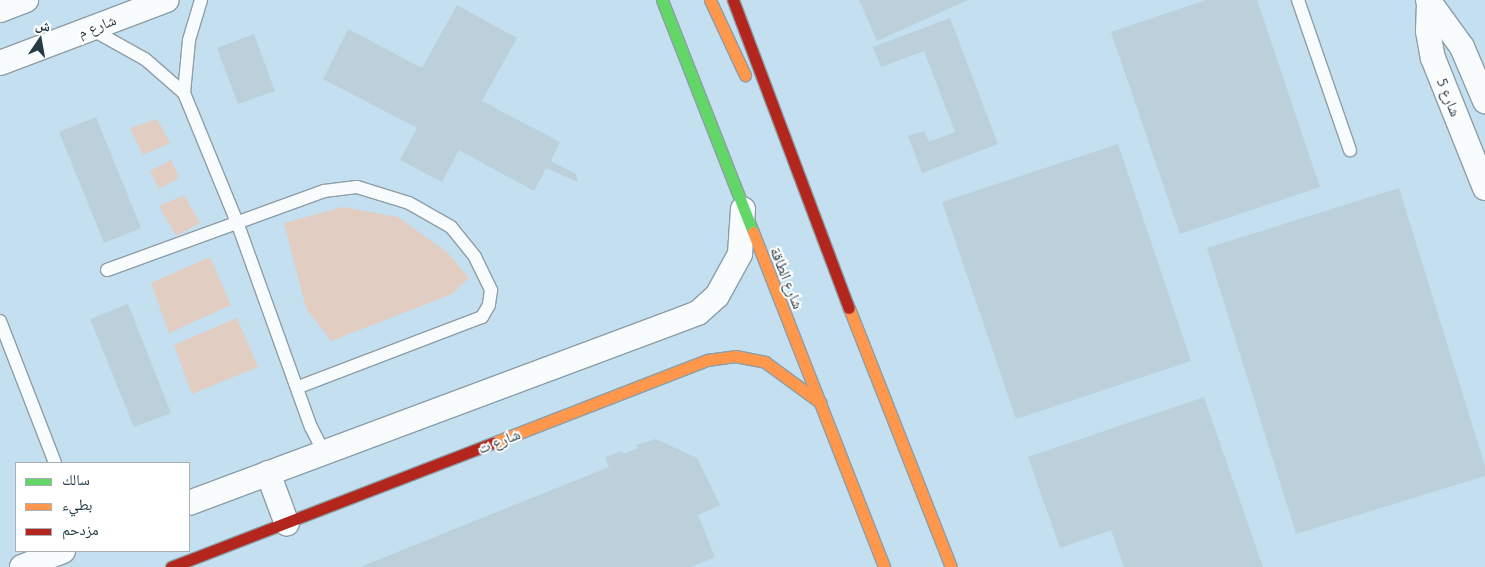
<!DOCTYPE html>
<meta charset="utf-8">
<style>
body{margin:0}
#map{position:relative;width:1485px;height:567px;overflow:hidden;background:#d8e8f2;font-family:Ubuntu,"Noto Naskh Arabic",sans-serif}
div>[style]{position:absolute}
.built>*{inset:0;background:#c4dfef}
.green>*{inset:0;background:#e1cdc2}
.building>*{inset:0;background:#bcd0db}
.roads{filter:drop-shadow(1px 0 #8d9ea7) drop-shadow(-1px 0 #8d9ea7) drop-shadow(0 1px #8d9ea7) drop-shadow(0 -1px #8d9ea7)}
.lane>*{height:12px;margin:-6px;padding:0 6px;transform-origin:6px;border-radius:6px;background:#f9fcfd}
.street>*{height:24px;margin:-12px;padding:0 12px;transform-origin:12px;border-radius:12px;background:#f9fcfd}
.fast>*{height:11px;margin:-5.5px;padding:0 5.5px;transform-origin:5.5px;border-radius:5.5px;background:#63d668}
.slow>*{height:11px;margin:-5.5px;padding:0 5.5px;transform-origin:5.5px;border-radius:5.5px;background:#ff974d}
.jam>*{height:11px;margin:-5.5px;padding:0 5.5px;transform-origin:5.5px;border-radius:5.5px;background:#b3261e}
span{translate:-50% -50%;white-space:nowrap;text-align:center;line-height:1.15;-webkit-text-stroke:4px #fff;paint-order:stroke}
.street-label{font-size:15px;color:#253a45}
.legend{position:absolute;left:15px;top:462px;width:175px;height:90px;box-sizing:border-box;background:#fff;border:1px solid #a8b0b5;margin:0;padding:6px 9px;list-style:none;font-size:15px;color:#253a45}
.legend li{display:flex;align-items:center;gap:10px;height:25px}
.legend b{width:25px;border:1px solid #a8b0b5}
.north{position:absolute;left:15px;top:15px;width:50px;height:50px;-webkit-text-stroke:4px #fff;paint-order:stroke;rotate:12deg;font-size:14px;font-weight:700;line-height:20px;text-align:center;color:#253a45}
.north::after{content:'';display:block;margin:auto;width:18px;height:22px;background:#253a45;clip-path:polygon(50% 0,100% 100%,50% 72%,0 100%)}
</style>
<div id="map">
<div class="built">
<i style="clip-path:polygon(evenodd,0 0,1485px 0,1485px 567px,0 567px,0 0,16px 463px,189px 463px,189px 551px,16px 551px,16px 463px)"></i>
</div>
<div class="green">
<i style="clip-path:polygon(157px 119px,170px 143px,143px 155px,130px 128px)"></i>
<i style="clip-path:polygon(171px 160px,179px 178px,159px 189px,150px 171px)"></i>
<i style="clip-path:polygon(184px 195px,200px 223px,176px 236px,159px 206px)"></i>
<i style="clip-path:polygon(343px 207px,398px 217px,447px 252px,469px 278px,452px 294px,331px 341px,306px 308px,284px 223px)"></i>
<i style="clip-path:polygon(210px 257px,231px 305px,169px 333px,151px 283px)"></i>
<i style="clip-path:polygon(237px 318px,258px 367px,192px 394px,174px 345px)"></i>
</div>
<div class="building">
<i style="clip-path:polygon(859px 0,968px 0,877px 41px)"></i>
<i style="clip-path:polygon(1206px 0,1257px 0,1320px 187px,1180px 234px,1111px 32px)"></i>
<i style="clip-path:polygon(457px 5px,517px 38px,482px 101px,560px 142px,551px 161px,576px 174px,578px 182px,546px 168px,534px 191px,459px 150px,442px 182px,400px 160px,417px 128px,323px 79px,348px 29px,422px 68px)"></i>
<i style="clip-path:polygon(950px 18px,998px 144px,922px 173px,908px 136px,924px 131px,929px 142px,955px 132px,924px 51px,881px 67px,873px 47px)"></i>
<i style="clip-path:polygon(254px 34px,275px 91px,238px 104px,217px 48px)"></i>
<i style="clip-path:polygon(96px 117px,141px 228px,104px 243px,59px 132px)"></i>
<i style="clip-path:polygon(1118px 144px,1191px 361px,1016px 419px,942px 202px)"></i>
<i style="clip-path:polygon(1399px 188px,1485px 466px,1485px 476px,1296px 534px,1207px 248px)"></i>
<i style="clip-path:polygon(128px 304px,171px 413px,134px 427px,90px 319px)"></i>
<i style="clip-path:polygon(1204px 397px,1263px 567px,1124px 567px,1111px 530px,1060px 548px,1028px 457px)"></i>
<i style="clip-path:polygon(656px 439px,697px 458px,720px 505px,698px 515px,715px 557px,691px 567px,360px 567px,609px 467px,605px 457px,622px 451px,623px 454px,638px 448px,637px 445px)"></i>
</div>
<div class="roads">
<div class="lane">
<i style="left:1298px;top:0;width:159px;rotate:70.9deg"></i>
<i style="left:91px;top:29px;width:62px;rotate:29.1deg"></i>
<i style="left:145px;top:59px;width:52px;rotate:41.1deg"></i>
<i style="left:184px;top:93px;width:139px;rotate:67.7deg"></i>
<i style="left:237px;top:222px;width:218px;rotate:70.2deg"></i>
<i style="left:311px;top:427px;width:28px;rotate:63deg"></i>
<i style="left:184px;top:93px;width:53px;rotate:-84.6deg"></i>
<i style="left:189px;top:40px;width:42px;rotate:-73.3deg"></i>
<i style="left:107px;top:270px;width:231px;rotate:-20deg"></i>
<i style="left:324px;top:191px;width:33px;rotate:-7deg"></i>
<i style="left:357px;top:187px;width:54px;rotate:17.1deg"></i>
<i style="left:409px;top:203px;width:48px;rotate:29.7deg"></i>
<i style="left:451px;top:227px;width:38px;rotate:51deg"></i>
<i style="left:475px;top:257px;width:37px;rotate:64deg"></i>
<i style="left:491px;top:290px;width:15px;rotate:98deg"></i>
<i style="left:489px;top:305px;width:14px;rotate:120deg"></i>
<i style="left:482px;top:317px;width:196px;rotate:159.1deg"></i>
<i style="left:0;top:321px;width:152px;rotate:68.8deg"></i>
</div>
<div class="street">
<i style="left:1428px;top:0;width:58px;rotate:54.1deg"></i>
<i style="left:1462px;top:47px;width:59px;rotate:66.9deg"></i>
<i style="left:1429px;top:3px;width:28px;rotate:92deg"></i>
<i style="left:1428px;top:31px;width:27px;rotate:80deg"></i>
<i style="left:1433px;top:58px;width:140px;rotate:68.2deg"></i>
<i style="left:0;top:10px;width:28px;rotate:-21deg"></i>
<i style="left:0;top:63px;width:178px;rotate:-20.7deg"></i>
<i style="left:268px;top:473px;width:54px;rotate:69.6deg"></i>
<i style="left:189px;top:503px;width:543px;rotate:-20.47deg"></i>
<i style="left:698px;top:313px;width:25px;rotate:-42deg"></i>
<i style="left:717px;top:296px;width:48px;rotate:-61.3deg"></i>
<i style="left:740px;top:254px;width:45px;rotate:-86.2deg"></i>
<i style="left:22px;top:567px;width:44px;rotate:-21.3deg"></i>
</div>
<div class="fast">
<i style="left:662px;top:0;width:249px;rotate:68.6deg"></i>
</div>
<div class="slow">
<i style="left:710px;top:0;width:83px;rotate:65deg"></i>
<i style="left:753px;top:232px;width:360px;rotate:68.6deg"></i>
<i style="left:849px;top:308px;width:278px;rotate:68.5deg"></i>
<i style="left:493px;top:443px;width:230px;rotate:-21.2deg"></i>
<i style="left:707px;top:360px;width:28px;rotate:-8deg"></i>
<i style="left:735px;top:356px;width:31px;rotate:11deg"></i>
<i style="left:765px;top:362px;width:69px;rotate:36.2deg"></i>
</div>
<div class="jam">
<i style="left:733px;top:0;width:329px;rotate:69.4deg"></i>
<i style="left:171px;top:567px;width:345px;rotate:-21.1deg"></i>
</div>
</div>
<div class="street-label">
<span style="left:97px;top:26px;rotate:-21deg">شارع م</span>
<span style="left:1449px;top:97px;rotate:68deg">شارع 5</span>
<span style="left:787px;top:278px;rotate:68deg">شارع الطاقة</span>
<span style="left:499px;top:441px;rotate:-21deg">شارع ت</span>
</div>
<ul class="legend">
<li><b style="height:6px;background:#63d668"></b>سالك</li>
<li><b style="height:6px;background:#ff974d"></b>بطيء</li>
<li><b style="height:6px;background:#b3261e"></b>مزدحم</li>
</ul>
<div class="north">ش</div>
</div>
